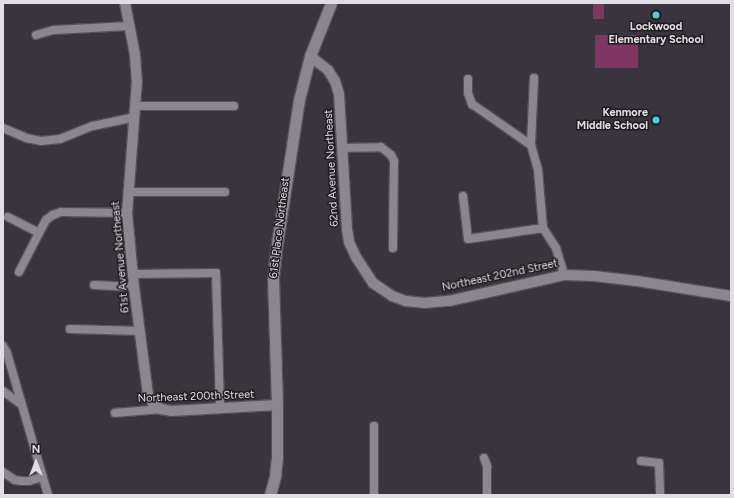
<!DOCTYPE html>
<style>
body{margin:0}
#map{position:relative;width:734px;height:498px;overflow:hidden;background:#39353e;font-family:Figtree,sans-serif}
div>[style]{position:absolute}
.green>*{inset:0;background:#7f3662}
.roads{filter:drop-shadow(1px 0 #565259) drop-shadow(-1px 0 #565259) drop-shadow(0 1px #565259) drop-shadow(0 -1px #565259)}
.minor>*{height:8px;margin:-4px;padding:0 4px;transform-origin:4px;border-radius:4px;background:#8b8690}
.tertiary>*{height:10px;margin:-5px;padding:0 5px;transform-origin:5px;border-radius:5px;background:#8b8690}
.secondary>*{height:11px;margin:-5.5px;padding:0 5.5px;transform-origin:5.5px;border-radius:5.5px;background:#8b8690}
.dots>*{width:11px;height:11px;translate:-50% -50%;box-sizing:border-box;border:2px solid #1f1d21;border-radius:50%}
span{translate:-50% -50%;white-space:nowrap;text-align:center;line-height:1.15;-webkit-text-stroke:3px #1f1d21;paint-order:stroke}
.poi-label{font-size:11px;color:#e0dde3;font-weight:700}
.right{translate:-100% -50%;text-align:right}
.street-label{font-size:11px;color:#e0dde3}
.frame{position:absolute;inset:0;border:4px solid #e0dde3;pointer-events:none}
.north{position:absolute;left:16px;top:442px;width:40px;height:40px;-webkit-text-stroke:3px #1f1d21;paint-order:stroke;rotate:0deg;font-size:11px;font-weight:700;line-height:16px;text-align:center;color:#e0dde3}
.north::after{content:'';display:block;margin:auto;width:14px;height:18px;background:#e0dde3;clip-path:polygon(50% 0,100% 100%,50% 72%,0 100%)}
</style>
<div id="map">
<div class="green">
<i style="clip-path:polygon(593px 3px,604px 3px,604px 19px,593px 19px)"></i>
<i style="clip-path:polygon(595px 35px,638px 35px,638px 68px,595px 68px)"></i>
</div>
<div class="roads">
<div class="minor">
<i style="left:36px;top:35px;width:19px;rotate:-16deg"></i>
<i style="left:54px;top:30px;width:75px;rotate:-3.1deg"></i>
<i style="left:534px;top:78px;width:67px;rotate:92.6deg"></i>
<i style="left:531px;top:145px;width:26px;rotate:74deg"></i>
<i style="left:538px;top:170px;width:58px;rotate:85.1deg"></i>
<i style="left:543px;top:228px;width:24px;rotate:57deg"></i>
<i style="left:556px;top:248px;width:28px;rotate:73deg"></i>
<i style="left:468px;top:79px;width:14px;rotate:90deg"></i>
<i style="left:468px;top:93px;width:12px;rotate:70deg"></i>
<i style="left:472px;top:104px;width:72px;rotate:34.8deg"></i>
<i style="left:135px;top:106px;width:99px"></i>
<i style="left:3px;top:128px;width:25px;rotate:23deg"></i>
<i style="left:26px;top:138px;width:15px;rotate:11deg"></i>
<i style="left:41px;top:141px;width:19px;rotate:-6deg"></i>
<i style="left:60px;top:139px;width:35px;rotate:-22deg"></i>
<i style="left:93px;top:126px;width:43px;rotate:-12.1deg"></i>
<i style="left:342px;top:148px;width:39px;rotate:-1deg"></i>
<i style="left:381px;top:147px;width:13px;rotate:39deg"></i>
<i style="left:391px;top:155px;width:7px;rotate:63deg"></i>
<i style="left:394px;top:161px;width:87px;rotate:90.7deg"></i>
<i style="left:128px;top:192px;width:97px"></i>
<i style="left:463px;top:196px;width:43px;rotate:83.4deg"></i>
<i style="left:468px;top:239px;width:76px;rotate:-8.3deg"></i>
<i style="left:8px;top:217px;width:35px;rotate:27deg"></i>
<i style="left:39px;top:233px;width:15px;rotate:-62deg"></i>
<i style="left:46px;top:220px;width:9px;rotate:-36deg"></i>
<i style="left:53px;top:215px;width:9px;rotate:-21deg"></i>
<i style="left:61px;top:212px;width:66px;rotate:0.9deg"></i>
<i style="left:19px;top:272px;width:44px;rotate:-62.9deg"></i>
<i style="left:133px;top:274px;width:83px;rotate:-0.7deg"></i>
<i style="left:216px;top:273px;width:136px;rotate:88.3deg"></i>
<i style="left:94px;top:285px;width:40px;rotate:2.9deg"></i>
<i style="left:70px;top:329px;width:70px;rotate:1.6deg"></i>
<i style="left:3px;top:346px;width:8px;rotate:60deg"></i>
<i style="left:7px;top:353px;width:148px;rotate:73.9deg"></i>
<i style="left:3px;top:391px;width:22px;rotate:36deg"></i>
<i style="left:115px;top:413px;width:46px;rotate:-5deg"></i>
<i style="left:484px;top:458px;width:9px;rotate:69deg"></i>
<i style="left:487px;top:466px;width:29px;rotate:90deg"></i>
<i style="left:641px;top:461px;width:18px;rotate:6deg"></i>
<i style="left:659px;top:463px;width:32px;rotate:88deg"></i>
<i style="left:3px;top:472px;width:14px;rotate:34deg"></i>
<i style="left:15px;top:480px;width:7px;rotate:8deg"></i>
<i style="left:22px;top:481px;width:7px"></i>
<i style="left:29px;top:481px;width:14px;rotate:-17deg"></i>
<i style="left:374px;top:495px;width:69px;rotate:-90deg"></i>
</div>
<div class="tertiary">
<i style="left:125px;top:3px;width:53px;rotate:79.1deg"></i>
<i style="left:135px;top:55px;width:26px;rotate:86deg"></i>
<i style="left:137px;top:81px;width:132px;rotate:94.3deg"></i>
<i style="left:127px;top:213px;width:74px;rotate:84.6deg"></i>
<i style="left:134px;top:287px;width:109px;rotate:82.6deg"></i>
<i style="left:148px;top:395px;width:9px;rotate:58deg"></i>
<i style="left:153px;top:403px;width:10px;rotate:37deg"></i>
<i style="left:161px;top:409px;width:10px;rotate:11deg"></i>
<i style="left:171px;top:411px;width:106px;rotate:-3.2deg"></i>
<i style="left:310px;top:56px;width:23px;rotate:38deg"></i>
<i style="left:328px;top:70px;width:13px;rotate:58deg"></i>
<i style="left:335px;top:81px;width:14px;rotate:73deg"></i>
<i style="left:339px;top:94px;width:135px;rotate:86.6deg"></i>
<i style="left:347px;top:229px;width:13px;rotate:81deg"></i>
<i style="left:349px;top:242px;width:17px;rotate:65deg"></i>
<i style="left:356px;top:257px;width:31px;rotate:57deg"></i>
<i style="left:373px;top:283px;width:23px;rotate:34deg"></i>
<i style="left:392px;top:296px;width:15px;rotate:20deg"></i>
<i style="left:406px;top:301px;width:18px;rotate:6deg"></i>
<i style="left:424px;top:303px;width:25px;rotate:-5deg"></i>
<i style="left:449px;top:301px;width:118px;rotate:-12.7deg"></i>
<i style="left:564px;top:275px;width:30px;rotate:2deg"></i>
<i style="left:594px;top:276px;width:43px;rotate:6.6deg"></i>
<i style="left:637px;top:281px;width:95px;rotate:9.1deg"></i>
</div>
<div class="secondary">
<i style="left:270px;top:495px;width:20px;rotate:-75deg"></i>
<i style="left:275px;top:476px;width:18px;rotate:-84deg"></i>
<i style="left:277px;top:458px;width:53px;rotate:-90deg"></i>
<i style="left:277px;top:405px;width:126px;rotate:-91.8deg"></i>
<i style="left:273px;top:279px;width:29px;rotate:-84deg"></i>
<i style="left:276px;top:250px;width:152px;rotate:-81.3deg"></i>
<i style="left:299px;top:100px;width:45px;rotate:-76deg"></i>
<i style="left:310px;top:56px;width:57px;rotate:-68.4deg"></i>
</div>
</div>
<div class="dots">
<i style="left:656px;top:15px;background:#55cadf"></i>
<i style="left:656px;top:120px;background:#55cadf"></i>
</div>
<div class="poi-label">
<span style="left:656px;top:34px">Lockwood<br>Elementary School</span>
<span class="right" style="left:648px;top:120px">Kenmore<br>Middle School</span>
</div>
<div class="street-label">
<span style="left:332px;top:168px;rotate:-93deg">62nd Avenue Northeast</span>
<span style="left:280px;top:228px;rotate:-83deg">61st Place Northeast</span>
<span style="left:121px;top:257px;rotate:-95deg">61st Avenue Northeast</span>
<span style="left:500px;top:276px;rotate:-12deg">Northeast 202nd Street</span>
<span style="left:196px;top:397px;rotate:-2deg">Northeast 200th Street</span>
</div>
<div class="frame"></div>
<div class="north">N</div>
</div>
